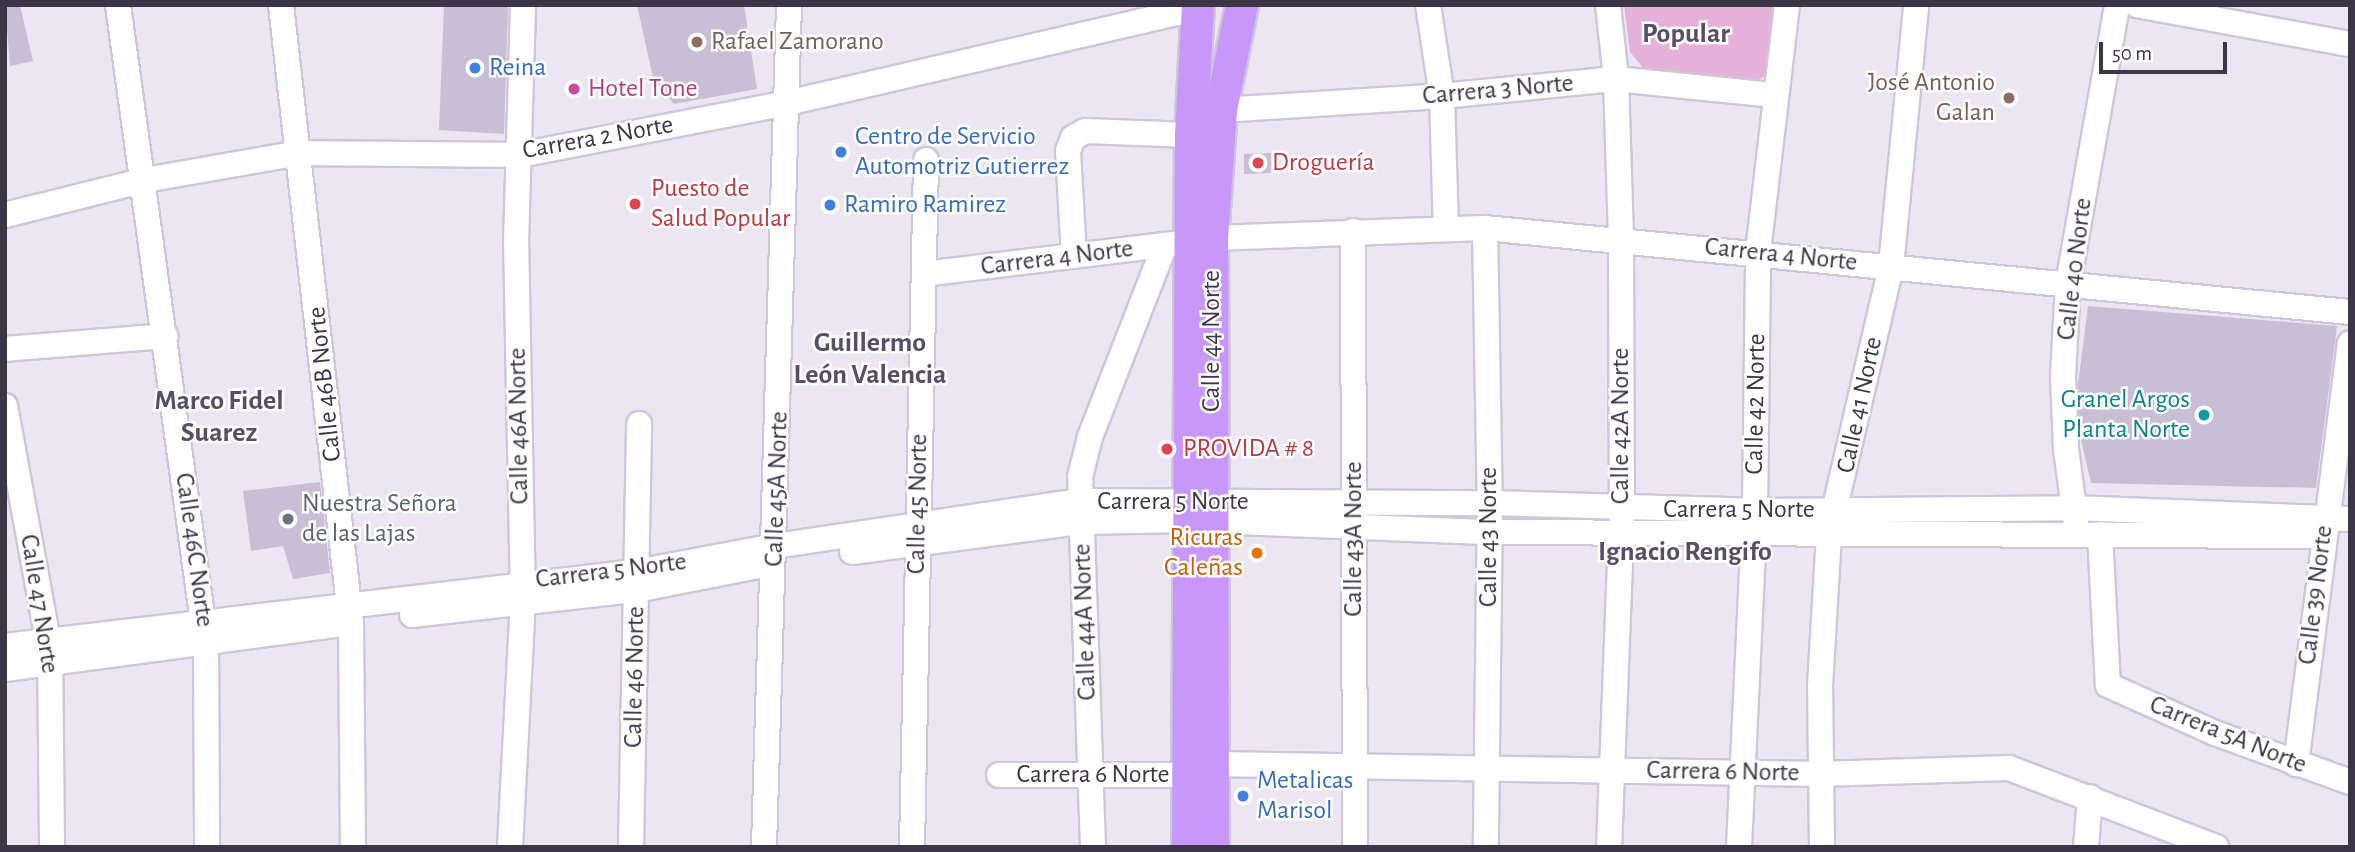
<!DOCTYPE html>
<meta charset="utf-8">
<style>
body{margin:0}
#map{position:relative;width:2355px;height:852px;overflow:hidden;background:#ece6f2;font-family:"Alegreya Sans",sans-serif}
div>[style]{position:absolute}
.green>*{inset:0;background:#e5b1da}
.building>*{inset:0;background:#c8bfd6}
.roads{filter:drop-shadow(2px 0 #cfc6db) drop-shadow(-2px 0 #cfc6db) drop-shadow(0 2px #cfc6db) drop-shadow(0 -2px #cfc6db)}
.minor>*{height:24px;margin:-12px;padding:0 12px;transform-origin:12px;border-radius:12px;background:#fff}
.major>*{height:32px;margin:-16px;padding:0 16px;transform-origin:16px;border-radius:16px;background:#c798fa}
.dots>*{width:19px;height:19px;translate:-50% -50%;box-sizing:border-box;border:4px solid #fff;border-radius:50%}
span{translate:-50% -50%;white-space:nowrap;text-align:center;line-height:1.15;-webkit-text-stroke:5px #fff;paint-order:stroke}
.education-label{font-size:26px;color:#785e54}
.left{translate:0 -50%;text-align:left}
.right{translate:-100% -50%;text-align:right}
.shop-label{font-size:26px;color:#366cbe}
.hotel-label{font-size:26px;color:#b23c85}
.street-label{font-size:26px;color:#3b3645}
.health-label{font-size:26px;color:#be3a42}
.culture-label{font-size:26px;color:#0d838f}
.worship-label{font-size:26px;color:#5b616d}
.food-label{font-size:26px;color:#c56008}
.neighbourhood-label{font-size:28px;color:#574e67;font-weight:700}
.frame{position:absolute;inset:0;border:7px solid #3b3645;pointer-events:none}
.scale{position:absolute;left:2099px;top:42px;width:128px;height:32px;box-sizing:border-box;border:4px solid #3b3645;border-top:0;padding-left:9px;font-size:21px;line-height:24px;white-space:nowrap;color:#3b3645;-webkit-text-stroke:5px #fff;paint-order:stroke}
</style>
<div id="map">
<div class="green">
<i style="clip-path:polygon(1624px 5px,1786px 5px,1769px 74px,1756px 81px,1644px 69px,1630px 52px)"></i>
</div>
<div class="building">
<i style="clip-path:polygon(5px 5px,20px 5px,33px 61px,10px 66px)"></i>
<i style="clip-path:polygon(444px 5px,508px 5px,504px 134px,439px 130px)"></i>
<i style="clip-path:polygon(637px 5px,744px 5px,757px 89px,674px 104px,653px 78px)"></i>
<i style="clip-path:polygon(1271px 153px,1271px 173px,1244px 174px,1244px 154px)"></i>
<i style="clip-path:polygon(2088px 306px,2337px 326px,2316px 488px,2091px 483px,2080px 435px,2078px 385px)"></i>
<i style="clip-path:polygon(320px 482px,330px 573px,293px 579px,283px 546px,251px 551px,243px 491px)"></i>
</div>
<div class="roads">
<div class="minor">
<i style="left:118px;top:5px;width:645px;rotate:82.16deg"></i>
<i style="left:206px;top:644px;width:203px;rotate:89.7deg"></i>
<i style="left:281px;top:5px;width:622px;rotate:83.54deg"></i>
<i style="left:351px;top:623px;width:224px;rotate:89.5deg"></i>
<i style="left:1428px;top:5px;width:92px;rotate:81.3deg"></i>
<i style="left:1442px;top:96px;width:131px;rotate:88.3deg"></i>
<i style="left:1608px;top:5px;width:74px;rotate:83.8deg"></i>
<i style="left:1616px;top:79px;width:161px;rotate:88.2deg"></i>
<i style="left:1621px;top:240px;width:270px;rotate:89.8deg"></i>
<i style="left:1622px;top:510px;width:337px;rotate:92.2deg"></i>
<i style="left:2137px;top:5px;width:217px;rotate:10.4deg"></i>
<i style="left:1221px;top:110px;width:221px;rotate:-3.6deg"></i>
<i style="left:1442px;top:96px;width:175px;rotate:-5.6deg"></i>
<i style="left:1616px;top:79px;width:159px;rotate:5.8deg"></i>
<i style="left:5px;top:215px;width:144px;rotate:-14deg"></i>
<i style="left:145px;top:180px;width:156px;rotate:-9.9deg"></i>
<i style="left:299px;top:153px;width:221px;rotate:0.5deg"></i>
<i style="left:520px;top:155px;width:272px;rotate:-11deg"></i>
<i style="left:787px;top:103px;width:409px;rotate:-13deg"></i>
<i style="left:1485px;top:228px;width:275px;rotate:89deg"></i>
<i style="left:1490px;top:503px;width:344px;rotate:90.7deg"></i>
<i style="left:1353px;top:231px;width:616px;rotate:89.81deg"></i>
<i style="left:1212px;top:238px;width:273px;rotate:-2.1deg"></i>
<i style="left:1485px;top:228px;width:869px;rotate:5.55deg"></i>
<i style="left:1074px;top:256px;width:105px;rotate:-93.3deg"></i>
<i style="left:1068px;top:151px;width:14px;rotate:-69deg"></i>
<i style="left:1073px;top:138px;width:14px;rotate:-30deg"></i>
<i style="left:1085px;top:131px;width:106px;rotate:2.2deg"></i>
<i style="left:924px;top:274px;width:258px;rotate:-6.9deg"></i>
<i style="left:5px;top:349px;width:161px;rotate:-4.6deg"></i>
<i style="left:5px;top:406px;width:248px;rotate:79.6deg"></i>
<i style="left:50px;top:650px;width:197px;rotate:89.4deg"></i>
<i style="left:2076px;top:524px;width:76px;rotate:-97.6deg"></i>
<i style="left:2066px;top:449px;width:73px;rotate:-92.4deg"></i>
<i style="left:2063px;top:376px;width:92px;rotate:-86.9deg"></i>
<i style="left:2068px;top:284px;width:283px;rotate:-80deg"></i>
<i style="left:2100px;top:534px;width:151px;rotate:87deg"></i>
<i style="left:2108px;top:685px;width:117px;rotate:24.2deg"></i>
<i style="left:2215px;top:733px;width:144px;rotate:19.9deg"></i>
<i style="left:852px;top:552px;width:231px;rotate:-7.5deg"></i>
<i style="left:1081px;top:522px;width:106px;rotate:-1.1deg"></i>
<i style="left:1187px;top:520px;width:303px;rotate:2.3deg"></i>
<i style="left:1490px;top:532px;width:828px;rotate:0.28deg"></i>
<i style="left:412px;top:615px;width:225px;rotate:-6.4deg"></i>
<i style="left:636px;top:590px;width:130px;rotate:-11.1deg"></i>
<i style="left:5px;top:646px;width:635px;rotate:-6.69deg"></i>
<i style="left:636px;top:572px;width:141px;rotate:-10.6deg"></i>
<i style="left:775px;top:546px;width:307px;rotate:-8.4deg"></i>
<i style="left:1079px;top:501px;width:411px;rotate:0.3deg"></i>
<i style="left:1490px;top:503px;width:265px;rotate:1.7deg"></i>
<i style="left:1755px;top:511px;width:320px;rotate:-0.5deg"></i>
<i style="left:2075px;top:508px;width:275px;rotate:2.3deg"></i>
<i style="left:5px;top:669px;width:349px;rotate:-7.6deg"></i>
<i style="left:1215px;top:764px;width:605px;rotate:0.95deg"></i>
<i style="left:1820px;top:774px;width:189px;rotate:-1.8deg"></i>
<i style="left:2009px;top:768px;width:222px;rotate:20.9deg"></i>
<i style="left:2296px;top:764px;width:424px;rotate:-82.7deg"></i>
<i style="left:999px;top:775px;width:189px"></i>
<i style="left:510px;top:847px;width:245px;rotate:-87deg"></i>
<i style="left:523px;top:602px;width:359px;rotate:-91.1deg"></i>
<i style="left:516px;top:243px;width:238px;rotate:-88.3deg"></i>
<i style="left:631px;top:847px;width:423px;rotate:-88.9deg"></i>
<i style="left:764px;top:847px;width:842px;rotate:-88.3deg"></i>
<i style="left:912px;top:847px;width:687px;rotate:-88.83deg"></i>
<i style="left:1093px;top:847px;width:370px;rotate:-92deg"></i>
<i style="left:1080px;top:477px;width:41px;rotate:-76deg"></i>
<i style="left:1090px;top:437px;width:206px;rotate:-68.7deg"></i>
<i style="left:1739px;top:847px;width:336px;rotate:-87.3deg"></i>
<i style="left:1755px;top:511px;width:259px;rotate:-89.3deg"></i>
<i style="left:1758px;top:252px;width:249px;rotate:-83.3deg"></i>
<i style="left:1822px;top:847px;width:161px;rotate:-90.7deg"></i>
<i style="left:1820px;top:686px;width:153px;rotate:-86.6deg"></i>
<i style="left:1829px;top:533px;width:273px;rotate:-76.9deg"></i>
<i style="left:1891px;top:267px;width:263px;rotate:-84.5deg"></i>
<i style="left:2086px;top:847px;width:50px;rotate:-85.4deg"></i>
</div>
<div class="major">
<i style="left:1188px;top:847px;width:712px;rotate:-89.76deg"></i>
<i style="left:1191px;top:135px;width:130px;rotate:-86.9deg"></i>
<i style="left:1213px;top:847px;width:609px;rotate:-90.09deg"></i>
<i style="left:1212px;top:238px;width:128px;rotate:-86deg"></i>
<i style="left:1221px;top:110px;width:107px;rotate:-78.7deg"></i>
</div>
</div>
<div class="dots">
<i style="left:697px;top:42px;background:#8d6e63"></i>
<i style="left:475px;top:68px;background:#3f7fe0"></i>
<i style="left:574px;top:89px;background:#d1479c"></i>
<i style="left:2009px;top:98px;background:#8d6e63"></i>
<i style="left:841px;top:152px;background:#3f7fe0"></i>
<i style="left:1258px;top:163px;background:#e0444e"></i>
<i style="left:635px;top:204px;background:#e0444e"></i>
<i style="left:830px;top:205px;background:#3f7fe0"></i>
<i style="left:2204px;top:415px;background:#0f9aa8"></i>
<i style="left:1167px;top:449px;background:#e0444e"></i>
<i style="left:288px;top:519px;background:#6b7280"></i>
<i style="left:1257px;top:553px;background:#e8710a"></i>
<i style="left:1243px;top:796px;background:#3f7fe0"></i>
</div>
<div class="education-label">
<span class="left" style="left:711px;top:42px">Rafael Zamorano</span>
<span class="right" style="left:1995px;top:98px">José Antonio<br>Galan</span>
</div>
<div class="shop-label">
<span class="left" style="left:489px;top:68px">Reina</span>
<span class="left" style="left:855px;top:152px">Centro de Servicio<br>Automotriz Gutierrez</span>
<span class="left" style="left:844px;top:205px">Ramiro Ramirez</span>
<span class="left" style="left:1257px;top:796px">Metalicas<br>Marisol</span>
</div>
<div class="hotel-label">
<span class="left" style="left:588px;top:89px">Hotel Tone</span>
</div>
<div class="street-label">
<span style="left:1498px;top:90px;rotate:-5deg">Carrera 3 Norte</span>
<span style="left:598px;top:138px;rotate:-10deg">Carrera 2 Norte</span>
<span style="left:1781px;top:255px;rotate:6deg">Carrera 4 Norte</span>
<span style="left:1057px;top:258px;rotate:-7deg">Carrera 4 Norte</span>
<span style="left:2075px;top:269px;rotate:-83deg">Calle 40 Norte</span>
<span style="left:1212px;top:341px;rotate:-90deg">Calle 44 Norte</span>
<span style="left:325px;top:384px;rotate:-96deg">Calle 46B Norte</span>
<span style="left:1756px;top:404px;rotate:-89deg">Calle 42 Norte</span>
<span style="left:1860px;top:405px;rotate:-78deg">Calle 41 Norte</span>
<span style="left:519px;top:426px;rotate:-91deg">Calle 46A Norte</span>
<span style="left:1621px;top:426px;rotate:-90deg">Calle 42A Norte</span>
<span style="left:777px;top:489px;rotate:-88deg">Calle 45A Norte</span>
<span style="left:1173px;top:502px">Carrera 5 Norte</span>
<span style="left:918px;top:504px;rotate:-89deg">Calle 45 Norte</span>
<span style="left:1739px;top:510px">Carrera 5 Norte</span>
<span style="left:1489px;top:537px;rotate:-90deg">Calle 43 Norte</span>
<span style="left:1354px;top:539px;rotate:-90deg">Calle 43A Norte</span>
<span style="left:194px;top:550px;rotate:82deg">Calle 46C Norte</span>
<span style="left:611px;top:571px;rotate:-7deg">Carrera 5 Norte</span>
<span style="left:2316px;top:595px;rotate:-83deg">Calle 39 Norte</span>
<span style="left:39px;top:604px;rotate:81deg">Calle 47 Norte</span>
<span style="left:1085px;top:622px;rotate:-92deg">Calle 44A Norte</span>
<span style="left:635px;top:677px;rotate:-89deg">Calle 46 Norte</span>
<span style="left:2228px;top:735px;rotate:22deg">Carrera 5A Norte</span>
<span style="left:1723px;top:772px;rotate:1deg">Carrera 6 Norte</span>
<span style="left:1093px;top:775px">Carrera 6 Norte</span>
</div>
<div class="health-label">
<span class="left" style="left:1272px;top:163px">Droguería</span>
<span class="left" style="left:651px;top:204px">Puesto de<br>Salud Popular</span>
<span class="left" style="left:1183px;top:449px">PROVIDA # 8</span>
</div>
<div class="culture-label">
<span class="right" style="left:2190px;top:415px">Granel Argos<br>Planta Norte</span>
</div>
<div class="worship-label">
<span class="left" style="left:302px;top:519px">Nuestra Señora<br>de las Lajas</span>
</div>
<div class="food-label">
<span class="right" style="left:1243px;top:553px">Ricuras<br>Caleñas</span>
</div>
<div class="neighbourhood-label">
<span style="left:1686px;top:34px">Popular</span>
<span style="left:870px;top:359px">Guillermo<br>León Valencia</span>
<span style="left:219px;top:417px">Marco Fidel<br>Suarez</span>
<span style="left:1685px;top:552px">Ignacio Rengifo</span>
</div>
<div class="frame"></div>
<div class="scale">50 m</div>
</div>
